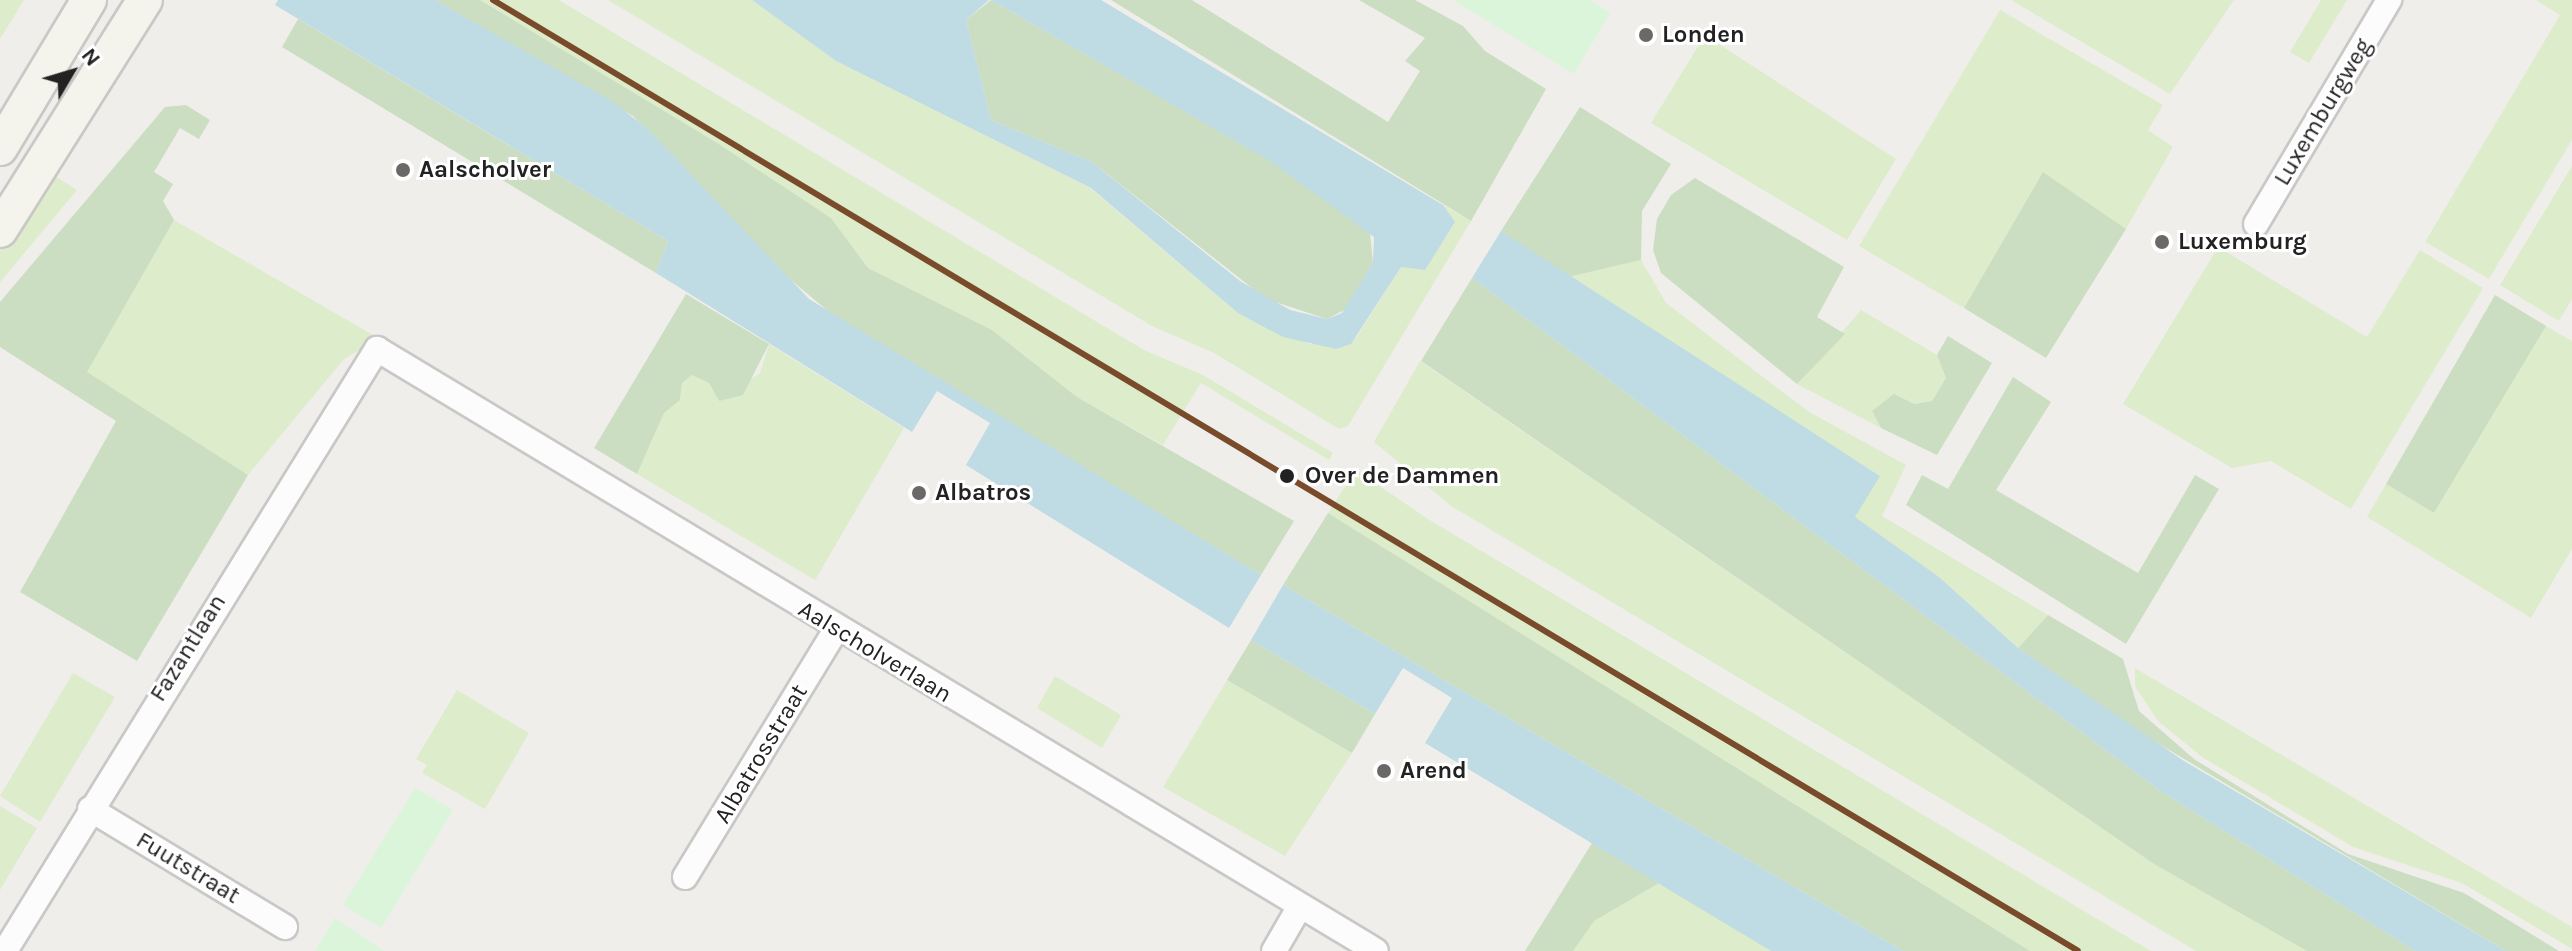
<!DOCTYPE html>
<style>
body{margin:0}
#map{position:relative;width:2572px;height:951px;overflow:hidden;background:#f0eeeb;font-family:Karla,sans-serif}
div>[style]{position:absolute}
.grass>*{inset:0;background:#ddeccb}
.forest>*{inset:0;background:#cbdec1}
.park>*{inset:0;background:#daf5da}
.water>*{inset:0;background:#bfdbe3}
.roads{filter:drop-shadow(2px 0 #c9c8c7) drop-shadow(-2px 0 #c9c8c7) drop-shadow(0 2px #c9c8c7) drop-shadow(0 -2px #c9c8c7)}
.street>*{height:24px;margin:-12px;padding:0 12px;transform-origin:12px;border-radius:12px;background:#fdfcfc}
.secondary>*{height:34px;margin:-17px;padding:0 17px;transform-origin:17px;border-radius:17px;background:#f4f4ed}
.tram-1>*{height:6px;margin:-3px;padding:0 3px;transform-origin:3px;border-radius:3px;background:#7a4b2a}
.dots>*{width:22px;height:22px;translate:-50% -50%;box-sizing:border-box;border:4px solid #fff;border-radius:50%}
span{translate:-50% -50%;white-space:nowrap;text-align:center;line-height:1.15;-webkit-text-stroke:6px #fff;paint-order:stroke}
.poi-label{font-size:24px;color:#222;font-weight:700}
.left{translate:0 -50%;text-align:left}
.street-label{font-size:24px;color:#222}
.stop-label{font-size:24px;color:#222;font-weight:700}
.north{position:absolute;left:32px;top:32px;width:80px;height:80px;-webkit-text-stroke:6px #fff;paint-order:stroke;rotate:52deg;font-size:22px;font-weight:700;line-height:32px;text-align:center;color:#222}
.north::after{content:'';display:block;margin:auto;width:28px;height:36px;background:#222;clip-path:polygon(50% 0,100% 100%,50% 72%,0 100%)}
</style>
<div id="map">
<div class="grass">
<i style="clip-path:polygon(0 0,24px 0,0 39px)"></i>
<i style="clip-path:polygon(480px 0,559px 0,1144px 350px,1203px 375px,1333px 453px,1329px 460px,1201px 383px,1163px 445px,1077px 397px,992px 330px,868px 268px,831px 218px)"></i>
<i style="clip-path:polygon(608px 0,752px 0,836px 61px,1090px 188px,1238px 313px,1310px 344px,1356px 338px,1401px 267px,1424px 269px,1455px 223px,1443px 205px,1471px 221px,1348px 426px,1339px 429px,1214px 353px,1152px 326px)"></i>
<i style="clip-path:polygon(2011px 0,2234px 0,2170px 94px)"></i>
<i style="clip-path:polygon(2321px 0,2347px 0,2309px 63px,2290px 52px)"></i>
<i style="clip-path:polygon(2536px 0,2572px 0,2572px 140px,2489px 279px,2425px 242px,2560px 15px)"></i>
<i style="clip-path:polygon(2000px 10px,2163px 105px,2148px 130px,2173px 147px,2126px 229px,2043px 172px,1964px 308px,1859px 246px)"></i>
<i style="clip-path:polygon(1705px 35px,1896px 159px,1847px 240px,1651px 123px)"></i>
<i style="clip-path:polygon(2572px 166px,2572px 299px,2559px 321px,2500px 285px)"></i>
<i style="clip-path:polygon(50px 173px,77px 190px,0 282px,0 242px)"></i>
<i style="clip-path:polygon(174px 220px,380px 339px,344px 359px,248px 475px,86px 372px)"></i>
<i style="clip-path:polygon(2218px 247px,2367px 337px,2420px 250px,2483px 288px,2351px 509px,2271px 461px,2232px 468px,2123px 404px)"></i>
<i style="clip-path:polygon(1641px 260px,1666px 303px,1809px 412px,1906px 465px,1882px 516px,2048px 615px,2018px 648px,1939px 577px,1855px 517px,1879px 475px,1564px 278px)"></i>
<i style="clip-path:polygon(1861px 310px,1937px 355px,1946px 378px,1932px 401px,1914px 404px,1894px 395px,1872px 411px,1881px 428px,1797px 384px)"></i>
<i style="clip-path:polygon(2546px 326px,2572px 341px,2572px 549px,2531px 618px,2367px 517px,2386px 484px,2434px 513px)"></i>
<i style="clip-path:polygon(769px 344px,904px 428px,815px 580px,637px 474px,664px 413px,680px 400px,682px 383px,692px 375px,709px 383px,719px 401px,760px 373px)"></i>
<i style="clip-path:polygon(1420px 361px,2154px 864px,2307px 951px,2196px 951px,1451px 506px,1374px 442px)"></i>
<i style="clip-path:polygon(1356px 470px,1428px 519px,2151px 951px,2030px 951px,1328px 513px)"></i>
<i style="clip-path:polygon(2135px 668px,2572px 927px,2572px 949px,2462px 883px,2353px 847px,2202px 757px,2158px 721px,2135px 686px)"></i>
<i style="clip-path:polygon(73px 673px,115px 697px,40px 822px,0 796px)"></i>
<i style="clip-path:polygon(1055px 676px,1121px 715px,1102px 748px,1037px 708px)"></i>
<i style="clip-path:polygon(1227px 680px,1352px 753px,1285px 856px,1163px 787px)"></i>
<i style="clip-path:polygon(457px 690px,529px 733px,485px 809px,422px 773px,427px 765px,416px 759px)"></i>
<i style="clip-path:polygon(0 806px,37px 828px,0 890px)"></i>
<i style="clip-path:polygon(1659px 883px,1771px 951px,1573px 951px,1593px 921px)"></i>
</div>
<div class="forest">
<i style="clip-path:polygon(435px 0,480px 0,717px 143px,831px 218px,868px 268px,992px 330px,1077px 397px,1294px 521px,1261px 575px,840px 321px,760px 254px,633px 116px)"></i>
<i style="clip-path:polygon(991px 0,1271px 161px,1370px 233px,1373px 263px,1346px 309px,1327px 319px,1266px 299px,1092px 162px,991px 120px,966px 20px)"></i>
<i style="clip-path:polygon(1111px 0,1192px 0,1388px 122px,1420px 71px,1405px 61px,1425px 38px,1359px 0,1415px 0,1463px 26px,1485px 51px,1546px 89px,1471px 221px)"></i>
<i style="clip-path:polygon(298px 19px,668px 241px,656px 273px,282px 47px)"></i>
<i style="clip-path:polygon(186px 105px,210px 120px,199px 139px,180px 128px,154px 172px,173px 184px,163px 201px,174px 220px,87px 372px,248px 475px,137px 661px,20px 592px,116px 421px,0 347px,0 302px,165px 107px)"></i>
<i style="clip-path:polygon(1580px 107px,1671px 164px,1642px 211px,1641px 260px,1564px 278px,1501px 231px)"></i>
<i style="clip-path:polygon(2043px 172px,2126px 229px,2046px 358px,1964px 308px)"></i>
<i style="clip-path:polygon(1695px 178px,1844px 267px,1817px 317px,1845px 334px,1797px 384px,1661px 273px,1653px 250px,1657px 219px,1671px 195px)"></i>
<i style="clip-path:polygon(1472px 278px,2159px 790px,2415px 951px,2307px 951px,2154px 864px,1421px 361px)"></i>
<i style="clip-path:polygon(686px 294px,769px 344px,743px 395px,719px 401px,709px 383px,692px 375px,682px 383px,680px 400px,664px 413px,637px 474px,594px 448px)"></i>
<i style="clip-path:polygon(2495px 295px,2546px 326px,2434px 513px,2386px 484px)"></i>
<i style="clip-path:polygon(1948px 336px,1992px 363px,1937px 455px,1881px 428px,1872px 411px,1894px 394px,1914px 404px,1932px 401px,1946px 378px,1937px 355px)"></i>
<i style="clip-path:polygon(2013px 377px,2051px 402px,1996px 490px,2138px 573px,2195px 475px,2219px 489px,2126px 644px,1906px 505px,1922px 475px,1948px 489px)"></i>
<i style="clip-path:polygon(1328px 513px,2030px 951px,1903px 951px,1283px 585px)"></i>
<i style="clip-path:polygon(2048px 615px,2123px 659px,2139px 711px,2194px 759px,2348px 854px,2464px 893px,2559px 951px,2506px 951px,2139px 732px,2018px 648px)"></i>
<i style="clip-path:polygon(1251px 640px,1375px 714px,1352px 753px,1227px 680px)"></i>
<i style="clip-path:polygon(1592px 843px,1659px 883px,1594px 921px,1573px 951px,1525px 951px)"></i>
</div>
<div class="park">
<i style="clip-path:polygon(1453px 0,1591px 0,1610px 13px,1574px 74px)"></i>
<i style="clip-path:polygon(415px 788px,453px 810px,381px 928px,343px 905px)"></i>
<i style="clip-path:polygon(335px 918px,384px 951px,385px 951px,315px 951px)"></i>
</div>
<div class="water">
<i style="clip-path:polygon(278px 0,435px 0,612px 101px,650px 131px,809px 299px,1261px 575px,1229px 628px,966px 465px,990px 423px,937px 391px,912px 432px,656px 273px,668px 241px,275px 5px)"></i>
<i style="clip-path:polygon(752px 0,989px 0,966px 20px,991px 120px,1092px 162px,1240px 281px,1290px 310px,1327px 319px,1342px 313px,1373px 263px,1374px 237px,1270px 161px,991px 0,1101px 0,1443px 205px,1455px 222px,1425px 270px,1401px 267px,1351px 344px,1336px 349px,1283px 337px,1238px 313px,1091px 188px,836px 61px)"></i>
<i style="clip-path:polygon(1501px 231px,1880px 476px,1855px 517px,1939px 577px,2018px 648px,2184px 761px,2506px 951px,2415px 951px,2159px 790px,1472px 278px)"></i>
<i style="clip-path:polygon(1283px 585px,1852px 921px,1903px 951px,1771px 951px,1425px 743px,1452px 698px,1403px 668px,1375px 714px,1251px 640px)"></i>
</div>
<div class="roads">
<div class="street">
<i style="left:2256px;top:224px;width:261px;rotate:-59.3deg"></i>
<i style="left:90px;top:809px;width:228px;rotate:31.2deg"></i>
<i style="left:685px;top:877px;width:289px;rotate:-58.6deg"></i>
<i style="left:5px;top:951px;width:708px;rotate:-58.29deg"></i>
<i style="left:377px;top:349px;width:1166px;rotate:31.07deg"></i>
<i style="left:1274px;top:951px;width:52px;rotate:-60deg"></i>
</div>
<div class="secondary">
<i style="left:0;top:148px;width:173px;rotate:-59deg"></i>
<i style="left:0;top:230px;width:272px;rotate:-57.8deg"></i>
</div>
</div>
<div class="tram-1">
<i style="left:493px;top:0;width:1848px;rotate:30.96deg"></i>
</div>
<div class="dots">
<i style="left:1646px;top:35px;background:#6a6968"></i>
<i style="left:403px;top:170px;background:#6a6968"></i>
<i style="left:2162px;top:242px;background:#6a6968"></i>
<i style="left:1287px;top:476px;background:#222"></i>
<i style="left:919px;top:493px;background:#6a6968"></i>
<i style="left:1384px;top:771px;background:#6a6968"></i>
</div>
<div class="poi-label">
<span class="left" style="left:1662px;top:35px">Londen</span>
<span class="left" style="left:419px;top:170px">Aalscholver</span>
<span class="left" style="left:2178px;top:242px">Luxemburg</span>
<span class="left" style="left:935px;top:493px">Albatros</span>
<span class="left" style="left:1400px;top:771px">Arend</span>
</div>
<div class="street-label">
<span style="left:2323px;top:112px;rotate:-59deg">Luxemburgweg</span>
<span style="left:188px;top:648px;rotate:-58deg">Fazantlaan</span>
<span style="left:875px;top:652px;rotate:31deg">Aalscholverlaan</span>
<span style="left:761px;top:754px;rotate:-59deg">Albatrosstraat</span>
<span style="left:188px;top:868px;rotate:31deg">Fuutstraat</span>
</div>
<div class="stop-label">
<span class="left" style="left:1305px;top:476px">Over de Dammen</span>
</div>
<div class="north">N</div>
</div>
